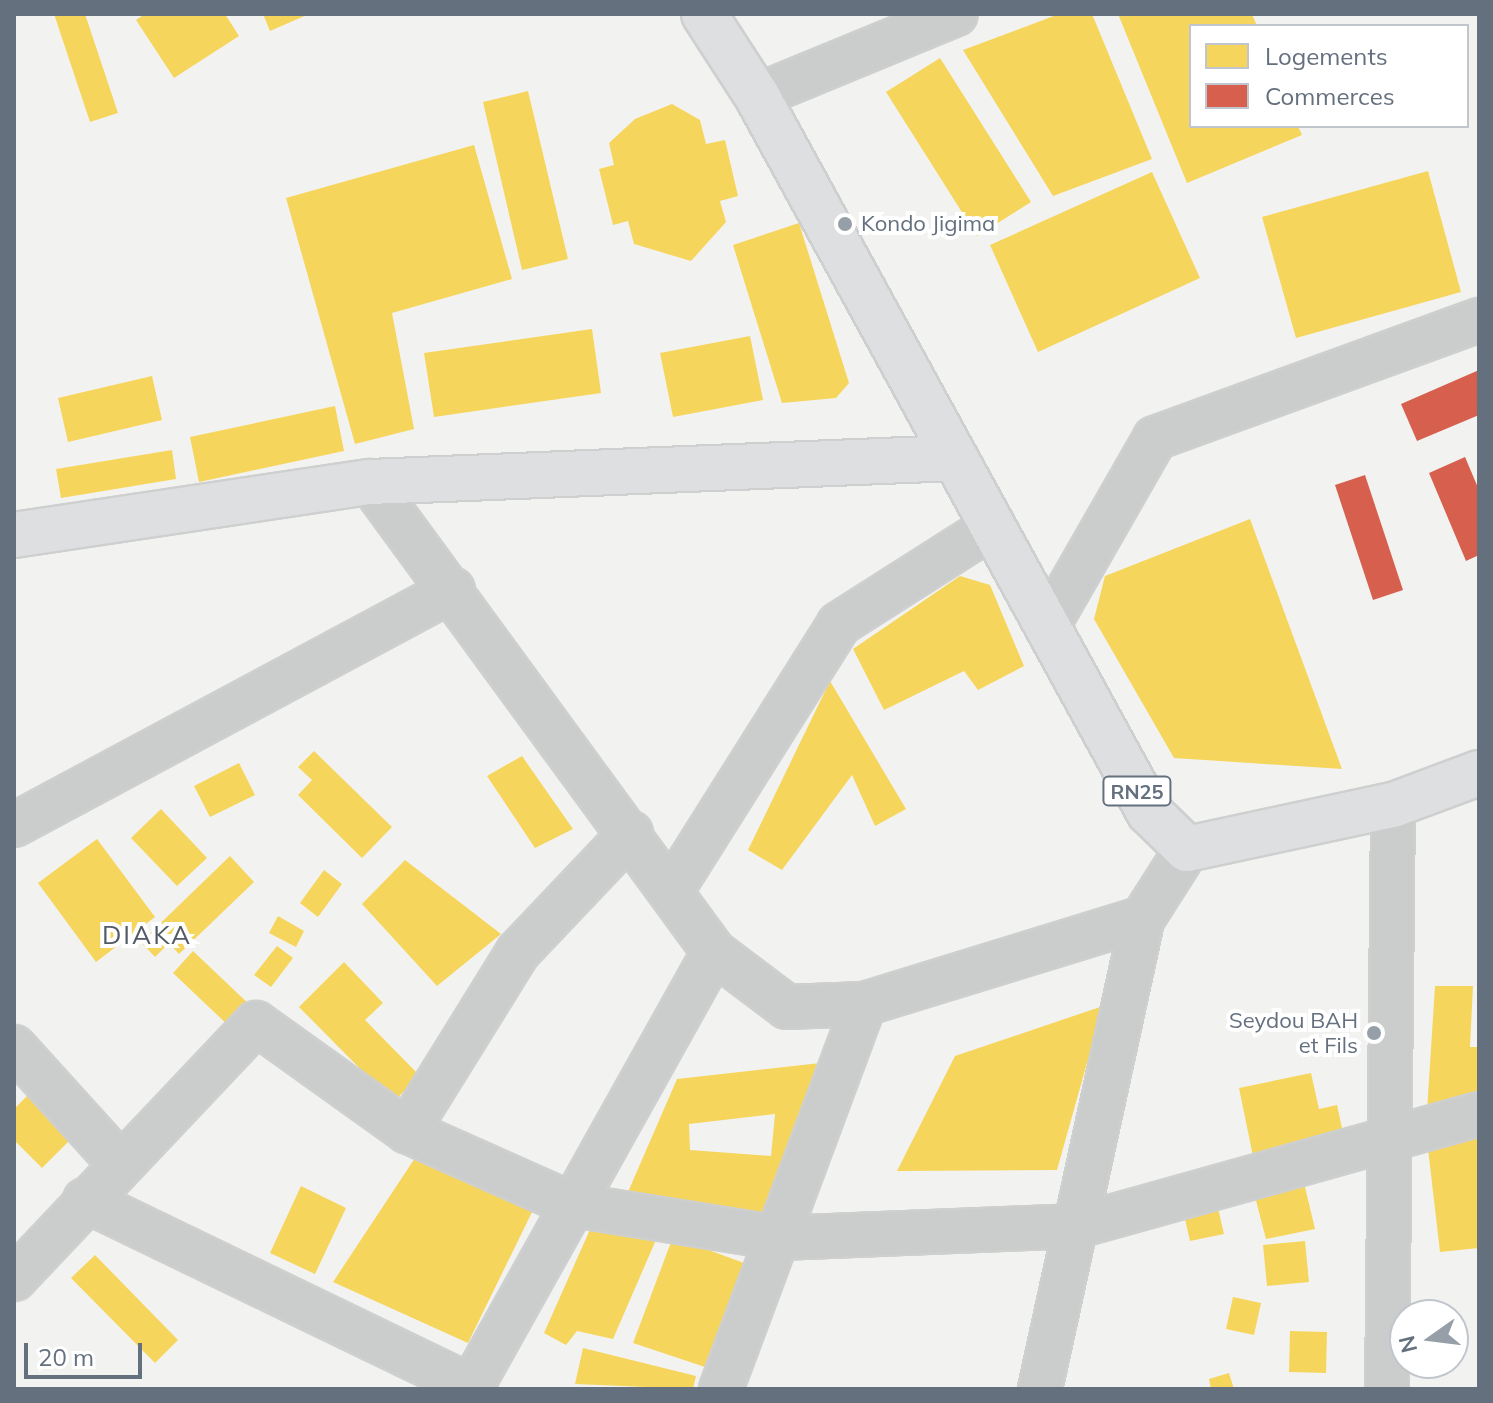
<!DOCTYPE html>
<style>
body{margin:0}
#map{position:relative;width:1493px;height:1403px;overflow:hidden;background:#f2f3f1;font-family:Mulish,sans-serif}
div>[style]{position:absolute}
.homes>*{inset:0;background:#f6d55c}
.shops>*{inset:0;background:#d6604d}
.roads{filter:drop-shadow(2px 0 #cecfcf) drop-shadow(-2px 0 #cecfcf) drop-shadow(0 2px #cecfcf) drop-shadow(0 -2px #cecfcf)}
.minor>*{height:42px;margin:-21px;padding:0 21px;transform-origin:21px;border-radius:21px;background:#cbcccc}
.major>*{height:44px;margin:-22px;padding:0 22px;transform-origin:22px;border-radius:22px;background:#dedfe0}
.dots>*{width:22px;height:22px;translate:-50% -50%;box-sizing:border-box;border:4px solid #fff;border-radius:50%}
span{translate:-50% -50%;white-space:nowrap;text-align:center;line-height:1.15;-webkit-text-stroke:8px #fff;paint-order:stroke}
.shield-label span{padding:2px 6px;background:#fff;border:2px solid;border-radius:6px;-webkit-text-stroke-width:0}
.shield-label{font-size:20px;color:#65707f;font-weight:700}
.poi-label{font-size:22px;color:#65707f}
.left{translate:0 -50%;text-align:left}
.right{translate:-100% -50%;text-align:right}
.quarter-label{font-size:26px;color:#525a65;letter-spacing:2px}
.frame{position:absolute;inset:0;border:16px solid #65707f;pointer-events:none}
.legend{position:absolute;left:1189px;top:24px;width:280px;height:104px;box-sizing:border-box;background:#fff;border:2px solid #c1c6cc;margin:0;padding:10px 14px;list-style:none;font-size:24px;color:#65707f}
.legend li{display:flex;align-items:center;gap:16px;height:40px}
.legend b{width:40px;border:2px solid #c1c6cc}
.north{position:absolute;left:1389px;top:1299px;width:80px;height:80px;box-sizing:border-box;background:#fff;border:2px solid #c1c6cc;border-radius:50%;rotate:256deg;font-size:22px;font-weight:700;line-height:32px;text-align:center;color:#65707f}
.north::after{content:'';display:block;margin:auto;width:28px;height:36px;background:#969ea7;clip-path:polygon(50% 0,100% 100%,50% 72%,0 100%)}
.scale{position:absolute;left:24px;top:1343px;width:118px;height:36px;box-sizing:border-box;border:4px solid #65707f;border-top:0;padding-left:10px;font-size:24px;line-height:28px;white-space:nowrap;color:#65707f;-webkit-text-stroke:6px #fff;paint-order:stroke}
</style>
<div id="map">
<div class="homes">
<i style="clip-path:polygon(54px 14px,85px 14px,118px 113px,90px 122px)"></i>
<i style="clip-path:polygon(145px 14px,225px 14px,239px 36px,174px 78px,136px 20px)"></i>
<i style="clip-path:polygon(263px 14px,309px 14px,270px 31px)"></i>
<i style="clip-path:polygon(1059px 14px,1092px 14px,1152px 159px,1053px 196px,963px 50px)"></i>
<i style="clip-path:polygon(1118px 14px,1252px 14px,1257px 26px,1191px 26px,1191px 126px,1298px 126px,1302px 135px,1187px 183px)"></i>
<i style="clip-path:polygon(940px 58px,1031px 202px,977px 236px,886px 92px)"></i>
<i style="clip-path:polygon(528px 91px,568px 259px,522px 270px,483px 102px)"></i>
<i style="clip-path:polygon(672px 104px,700px 120px,706px 144px,725px 140px,738px 196px,720px 201px,726px 222px,691px 261px,634px 244px,628px 221px,613px 225px,599px 169px,614px 165px,609px 143px,635px 119px)"></i>
<i style="clip-path:polygon(474px 145px,512px 279px,392px 313px,414px 429px,355px 444px,286px 198px)"></i>
<i style="clip-path:polygon(1428px 171px,1461px 292px,1296px 338px,1262px 217px)"></i>
<i style="clip-path:polygon(1152px 172px,1200px 278px,1038px 352px,990px 245px)"></i>
<i style="clip-path:polygon(799px 223px,849px 383px,836px 398px,782px 403px,733px 245px)"></i>
<i style="clip-path:polygon(592px 329px,601px 393px,434px 417px,424px 353px)"></i>
<i style="clip-path:polygon(750px 336px,763px 400px,673px 417px,660px 353px)"></i>
<i style="clip-path:polygon(152px 376px,162px 420px,68px 442px,58px 398px)"></i>
<i style="clip-path:polygon(335px 406px,344px 451px,199px 482px,190px 437px)"></i>
<i style="clip-path:polygon(172px 450px,176px 479px,61px 498px,56px 469px)"></i>
<i style="clip-path:polygon(1250px 519px,1342px 769px,1174px 758px,1094px 619px,1105px 576px)"></i>
<i style="clip-path:polygon(960px 576px,990px 585px,1024px 666px,978px 690px,964px 671px,884px 710px,853px 649px)"></i>
<i style="clip-path:polygon(830px 681px,906px 809px,875px 826px,852px 775px,782px 870px,748px 850px)"></i>
<i style="clip-path:polygon(314px 751px,392px 827px,362px 858px,298px 795px,312px 780px,298px 767px)"></i>
<i style="clip-path:polygon(522px 756px,573px 829px,535px 848px,487px 776px)"></i>
<i style="clip-path:polygon(239px 763px,255px 795px,210px 817px,194px 786px)"></i>
<i style="clip-path:polygon(161px 809px,207px 858px,177px 886px,131px 838px)"></i>
<i style="clip-path:polygon(97px 839px,155px 917px,96px 962px,38px 883px)"></i>
<i style="clip-path:polygon(230px 856px,254px 882px,179px 954px,169px 943px,155px 957px,141px 942px)"></i>
<i style="clip-path:polygon(405px 860px,501px 934px,437px 986px,362px 904px)"></i>
<i style="clip-path:polygon(324px 870px,342px 884px,318px 917px,300px 903px)"></i>
<i style="clip-path:polygon(278px 916px,304px 931px,296px 947px,269px 933px)"></i>
<i style="clip-path:polygon(277px 946px,293px 958px,271px 987px,254px 975px)"></i>
<i style="clip-path:polygon(193px 951px,252px 1007px,232px 1029px,173px 973px)"></i>
<i style="clip-path:polygon(344px 962px,383px 1003px,365px 1020px,420px 1076px,393px 1102px,299px 1007px)"></i>
<i style="clip-path:polygon(1435px 986px,1473px 986px,1470px 1047px,1479px 1047px,1479px 1102px,1427px 1111px)"></i>
<i style="clip-path:polygon(1103px 1006px,1057px 1170px,897px 1171px,955px 1056px)"></i>
<i style="clip-path:polygon(evenodd,829px 1062px,774px 1215px,628px 1192px,677px 1079px,829px 1062px,775px 1114px,771px 1156px,690px 1150px,689px 1124px,775px 1114px)"></i>
<i style="clip-path:polygon(1311px 1073px,1319px 1109px,1337px 1105px,1345px 1142px,1254px 1161px,1239px 1088px)"></i>
<i style="clip-path:polygon(28px 1095px,72px 1138px,42px 1168px,14px 1140px,14px 1109px)"></i>
<i style="clip-path:polygon(1479px 1134px,1479px 1248px,1440px 1252px,1427px 1140px)"></i>
<i style="clip-path:polygon(415px 1158px,533px 1210px,468px 1343px,333px 1282px)"></i>
<i style="clip-path:polygon(1304px 1183px,1315px 1229px,1266px 1239px,1254px 1193px)"></i>
<i style="clip-path:polygon(301px 1186px,346px 1208px,315px 1274px,270px 1253px)"></i>
<i style="clip-path:polygon(1218px 1208px,1224px 1234px,1190px 1241px,1184px 1215px)"></i>
<i style="clip-path:polygon(596px 1216px,662px 1226px,613px 1339px,577px 1331px,566px 1345px,544px 1333px)"></i>
<i style="clip-path:polygon(673px 1237px,744px 1263px,708px 1368px,633px 1343px)"></i>
<i style="clip-path:polygon(1305px 1241px,1309px 1282px,1267px 1286px,1263px 1245px)"></i>
<i style="clip-path:polygon(95px 1255px,178px 1340px,155px 1363px,71px 1278px)"></i>
<i style="clip-path:polygon(1233px 1297px,1261px 1303px,1254px 1335px,1226px 1329px)"></i>
<i style="clip-path:polygon(1290px 1331px,1327px 1332px,1326px 1373px,1289px 1372px)"></i>
<i style="clip-path:polygon(583px 1348px,696px 1376px,693px 1389px,575px 1384px)"></i>
<i style="clip-path:polygon(1229px 1373px,1234px 1389px,1211px 1389px,1209px 1379px)"></i>
</div>
<div class="shops">
<i style="clip-path:polygon(1479px 370px,1479px 415px,1417px 441px,1401px 404px)"></i>
<i style="clip-path:polygon(1465px 457px,1479px 490px,1479px 555px,1466px 561px,1429px 473px)"></i>
<i style="clip-path:polygon(1365px 475px,1403px 590px,1373px 600px,1335px 485px)"></i>
</div>
<div class="roads">
<div class="minor">
<i style="left:757px;top:96px;width:215px;rotate:-22.4deg"></i>
<i style="left:370px;top:482px;width:582px;rotate:53.8deg"></i>
<i style="left:714px;top:952px;width:501px;rotate:119.18deg"></i>
<i style="left:1048px;top:625px;width:215px;rotate:-60.2deg"></i>
<i style="left:1155px;top:438px;width:345px;rotate:-20deg"></i>
<i style="left:14px;top:825px;width:498px;rotate:-28.2deg"></i>
<i style="left:671px;top:891px;width:315px;rotate:-57.8deg"></i>
<i style="left:839px;top:624px;width:183px;rotate:-32.5deg"></i>
<i style="left:714px;top:952px;width:91px;rotate:37deg"></i>
<i style="left:787px;top:1007px;width:77px;rotate:-2.2deg"></i>
<i style="left:864px;top:1004px;width:292px;rotate:-17.1deg"></i>
<i style="left:14px;top:1047px;width:158px;rotate:47.8deg"></i>
<i style="left:407px;top:1131px;width:211px;rotate:-58.2deg"></i>
<i style="left:518px;top:952px;width:164px;rotate:-46.5deg"></i>
<i style="left:85px;top:1200px;width:434px;rotate:25.8deg"></i>
<i style="left:14px;top:1279px;width:352px;rotate:-46.6deg"></i>
<i style="left:256px;top:1023px;width:186px;rotate:35.6deg"></i>
<i style="left:407px;top:1131px;width:182px;rotate:24deg"></i>
<i style="left:573px;top:1205px;width:210px;rotate:9.1deg"></i>
<i style="left:780px;top:1238px;width:298px;rotate:-2.3deg"></i>
<i style="left:1078px;top:1226px;width:416px;rotate:-15.6deg"></i>
<i style="left:721px;top:1389px;width:411px;rotate:-69.6deg"></i>
<i style="left:1040px;top:1389px;width:482px;rotate:-77.7deg"></i>
<i style="left:1143px;top:918px;width:82px;rotate:-57.5deg"></i>
<i style="left:1387px;top:1389px;width:584px;rotate:-89.41deg"></i>
</div>
<div class="major">
<i style="left:704px;top:14px;width:98px;rotate:57.1deg"></i>
<i style="left:757px;top:96px;width:816px;rotate:61.3deg"></i>
<i style="left:1149px;top:812px;width:53px;rotate:44.2deg"></i>
<i style="left:1187px;top:849px;width:211px;rotate:-12.1deg"></i>
<i style="left:1393px;top:805px;width:92px;rotate:-20.4deg"></i>
<i style="left:14px;top:535px;width:360px;rotate:-8.5deg"></i>
<i style="left:370px;top:482px;width:584px;rotate:-2.35deg"></i>
</div>
</div>
<div class="dots">
<i style="left:845px;top:224px;background:#969ea7"></i>
<i style="left:1374px;top:1033px;background:#969ea7"></i>
</div>
<div class="shield-label">
<span style="left:1137px;top:791px">RN25</span>
</div>
<div class="poi-label">
<span class="left" style="left:861px;top:224px">Kondo Jigima</span>
<span class="right" style="left:1358px;top:1033px">Seydou BAH<br>et Fils</span>
</div>
<div class="quarter-label">
<span style="left:147px;top:935px">DIAKA</span>
</div>
<div class="frame"></div>
<ul class="legend">
<li><b style="height:22px;background:#f6d55c"></b>Logements</li>
<li><b style="height:22px;background:#d6604d"></b>Commerces</li>
</ul>
<div class="north">N</div>
<div class="scale">20 m</div>
</div>
